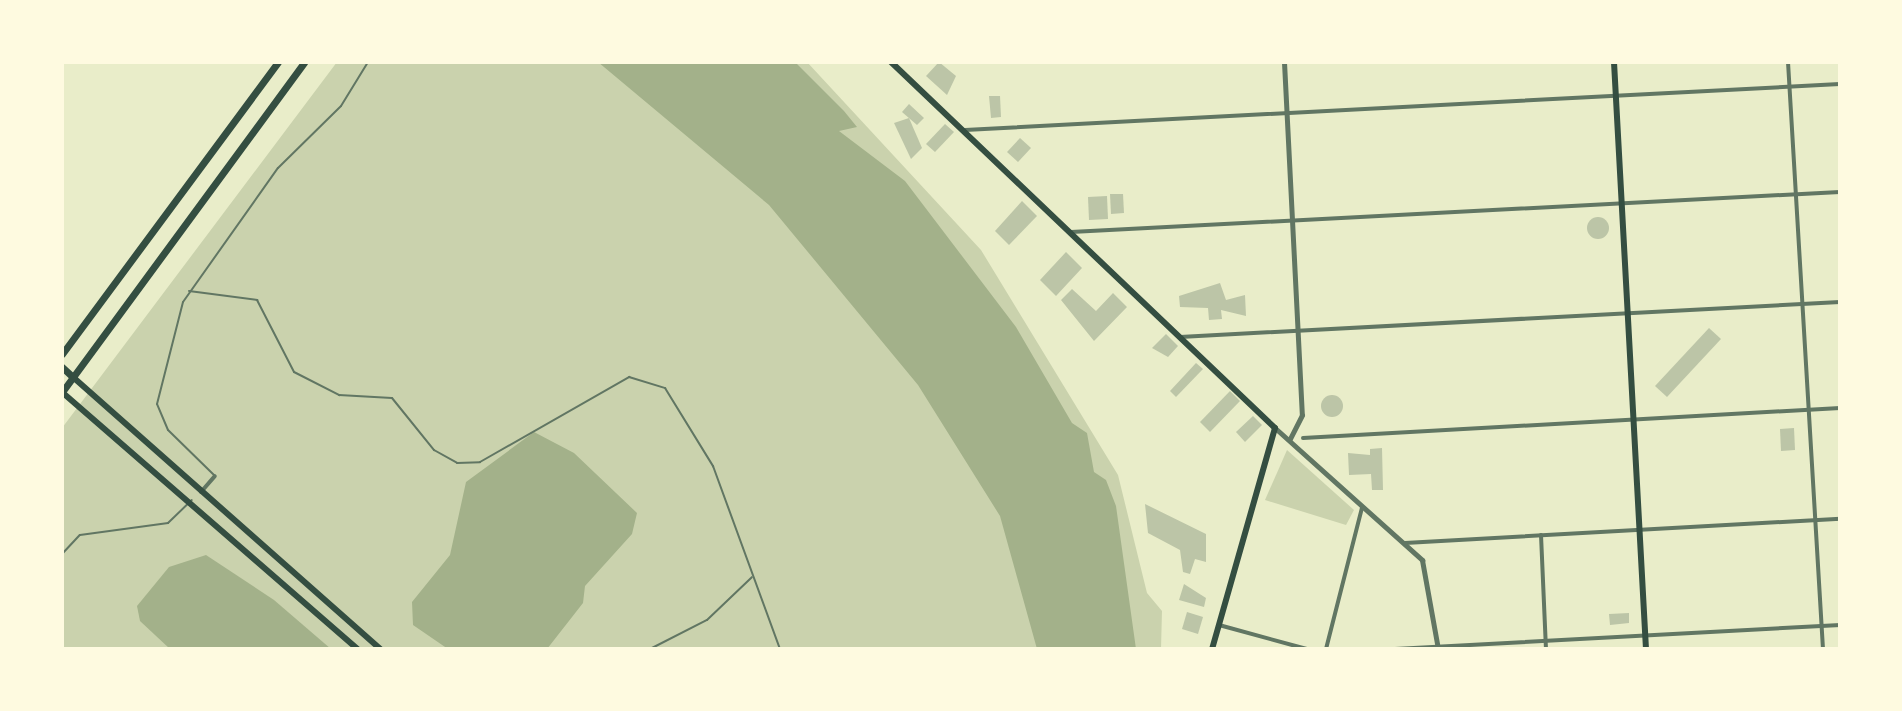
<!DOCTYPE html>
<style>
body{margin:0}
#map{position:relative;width:1902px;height:711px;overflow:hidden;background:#e9edc9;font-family:"IBM Plex Sans",sans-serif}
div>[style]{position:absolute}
.green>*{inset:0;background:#cad2ad}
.water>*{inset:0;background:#a3b18a}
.building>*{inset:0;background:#bcc5a7}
.round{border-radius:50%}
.service>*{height:2px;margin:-1px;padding:0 1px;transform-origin:1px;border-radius:1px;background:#617663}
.minor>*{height:4px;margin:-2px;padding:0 2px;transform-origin:2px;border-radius:2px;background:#617663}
.tertiary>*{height:5px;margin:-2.5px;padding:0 2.5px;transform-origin:2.5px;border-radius:2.5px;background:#617663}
.secondary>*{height:6px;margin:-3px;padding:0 3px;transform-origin:3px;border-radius:3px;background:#344e41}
.trunk>*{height:7px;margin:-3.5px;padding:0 3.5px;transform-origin:3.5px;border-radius:3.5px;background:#344e41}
span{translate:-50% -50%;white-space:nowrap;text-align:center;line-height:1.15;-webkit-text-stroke:6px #fefae0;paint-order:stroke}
.frame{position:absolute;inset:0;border:64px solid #fefae0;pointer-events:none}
</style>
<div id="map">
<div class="green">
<i style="clip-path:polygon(337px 62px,807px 62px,981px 250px,1118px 475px,1147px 593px,1162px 611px,1161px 649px,62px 649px,62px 428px)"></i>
<i style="clip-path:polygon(1287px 450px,1354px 510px,1346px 525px,1265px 500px)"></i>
</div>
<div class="water">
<i style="clip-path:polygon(598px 62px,795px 62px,844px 111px,857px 127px,839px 131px,905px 181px,1016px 327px,1072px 423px,1087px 433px,1094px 472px,1106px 480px,1116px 506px,1136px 649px,1037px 649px,1000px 516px,918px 385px,769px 205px)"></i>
<i style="clip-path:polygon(534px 432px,574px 453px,637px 513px,632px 534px,585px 586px,583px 603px,547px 649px,448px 649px,413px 625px,412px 602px,450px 555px,466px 482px)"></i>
<i style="clip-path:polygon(206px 555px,274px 600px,331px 649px,170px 649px,140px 621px,137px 606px,169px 567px)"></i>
</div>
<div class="building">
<i style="clip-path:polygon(939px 62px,956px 76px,947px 95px,926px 76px)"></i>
<i style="clip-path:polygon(989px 96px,1000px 96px,1001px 117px,991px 118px)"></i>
<i style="clip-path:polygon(909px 104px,924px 118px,917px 125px,902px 112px)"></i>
<i style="clip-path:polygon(909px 118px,922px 148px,911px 159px,894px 123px)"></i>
<i style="clip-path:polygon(945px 124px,954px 132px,935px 152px,926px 144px)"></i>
<i style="clip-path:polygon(1020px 138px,1031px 148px,1018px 162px,1007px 152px)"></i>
<i style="clip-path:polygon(1110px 194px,1123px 194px,1124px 213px,1111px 214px)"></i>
<i style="clip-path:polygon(1107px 196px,1108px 219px,1089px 220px,1088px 197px)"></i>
<i style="clip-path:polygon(1022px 201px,1037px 216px,1009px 245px,995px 231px)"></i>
<i class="round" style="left:1587px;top:217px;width:22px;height:22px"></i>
<i style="clip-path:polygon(1066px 252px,1082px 268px,1056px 296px,1040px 280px)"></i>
<i style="clip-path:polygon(1220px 283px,1226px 300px,1245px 295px,1246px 316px,1221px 310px,1222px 319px,1209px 320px,1208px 308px,1180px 307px,1179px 296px)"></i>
<i style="clip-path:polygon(1072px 289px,1096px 311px,1113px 293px,1127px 307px,1094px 341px,1061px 300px)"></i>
<i style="clip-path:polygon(1709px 328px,1721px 339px,1667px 397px,1655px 386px)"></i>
<i style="clip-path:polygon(1166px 334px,1178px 346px,1168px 357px,1152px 348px)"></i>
<i style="clip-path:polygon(1196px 363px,1203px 369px,1176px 397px,1170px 391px)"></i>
<i style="clip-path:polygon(1230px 391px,1240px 401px,1210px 432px,1200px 422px)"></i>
<i class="round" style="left:1321px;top:395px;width:22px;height:22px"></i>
<i style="clip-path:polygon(1253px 416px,1262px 425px,1245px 442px,1236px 432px)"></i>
<i style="clip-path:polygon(1794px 428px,1795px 450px,1781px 451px,1780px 429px)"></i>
<i style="clip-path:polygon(1382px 448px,1383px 490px,1372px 490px,1371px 474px,1349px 475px,1348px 453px,1370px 455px,1370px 449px)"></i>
<i style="clip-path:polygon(1145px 504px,1206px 534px,1206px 562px,1195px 559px,1190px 574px,1183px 572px,1180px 550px,1148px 533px)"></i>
<i style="clip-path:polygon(1184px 584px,1206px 598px,1204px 607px,1179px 600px)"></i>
<i style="clip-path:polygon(1187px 612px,1203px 617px,1198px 634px,1182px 629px)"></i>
<i style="clip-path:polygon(1629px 613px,1629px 623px,1610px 625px,1609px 614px)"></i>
</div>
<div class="service">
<i style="left:189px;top:291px;width:69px;rotate:7.5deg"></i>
<i style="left:257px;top:300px;width:81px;rotate:62.8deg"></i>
<i style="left:294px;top:372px;width:51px;rotate:27.1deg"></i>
<i style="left:339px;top:395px;width:53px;rotate:3.2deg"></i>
<i style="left:392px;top:398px;width:67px;rotate:51.1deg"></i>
<i style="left:434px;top:450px;width:26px;rotate:29deg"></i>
<i style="left:457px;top:463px;width:23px;rotate:-2deg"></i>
<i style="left:480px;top:462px;width:172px;rotate:-29.7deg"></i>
<i style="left:629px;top:377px;width:38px;rotate:17deg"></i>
<i style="left:665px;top:388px;width:92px;rotate:58.4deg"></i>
<i style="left:713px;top:466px;width:195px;rotate:69.9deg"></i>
<i style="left:214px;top:475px;width:64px;rotate:-135.6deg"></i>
<i style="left:168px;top:430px;width:28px;rotate:-113deg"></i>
<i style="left:157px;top:404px;width:105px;rotate:-75.7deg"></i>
<i style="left:183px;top:302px;width:164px;rotate:-54.7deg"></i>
<i style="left:278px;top:168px;width:88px;rotate:-44.5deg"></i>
<i style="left:341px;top:106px;width:52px;rotate:-58.5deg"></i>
<i style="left:62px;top:554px;width:26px;rotate:-47deg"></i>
<i style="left:80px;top:535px;width:89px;rotate:-7.8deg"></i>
<i style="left:168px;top:523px;width:33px;rotate:-44deg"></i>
<i style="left:650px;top:649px;width:64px;rotate:-27deg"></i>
<i style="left:707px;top:620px;width:62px;rotate:-43.7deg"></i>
</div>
<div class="minor">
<i style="left:1788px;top:62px;width:588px;rotate:86.59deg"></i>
<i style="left:965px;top:130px;width:876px;rotate:-3.01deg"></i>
<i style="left:1071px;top:232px;width:770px;rotate:-2.98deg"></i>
<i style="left:1180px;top:337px;width:661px;rotate:-3.04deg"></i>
<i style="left:1303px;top:438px;width:538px;rotate:-3.2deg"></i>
<i style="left:201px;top:492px;width:21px;rotate:-49deg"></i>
<i style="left:1541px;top:535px;width:114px;rotate:87.5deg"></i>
<i style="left:1405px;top:543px;width:436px;rotate:-3.2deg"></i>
<i style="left:1219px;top:625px;width:91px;rotate:15.3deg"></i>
<i style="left:1326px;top:649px;width:146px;rotate:-75.7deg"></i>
<i style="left:1395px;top:649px;width:446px;rotate:-3.1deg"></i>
</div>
<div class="tertiary">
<i style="left:1284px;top:62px;width:353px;rotate:87.1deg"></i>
<i style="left:1302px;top:415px;width:27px;rotate:117deg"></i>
<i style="left:1275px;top:428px;width:198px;rotate:41.9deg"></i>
<i style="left:1422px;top:560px;width:90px;rotate:79.8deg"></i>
</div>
<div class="secondary">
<i style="left:891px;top:62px;width:530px;rotate:43.63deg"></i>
<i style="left:1275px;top:428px;width:230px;rotate:105.9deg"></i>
<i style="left:1614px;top:62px;width:588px;rotate:86.88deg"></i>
<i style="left:74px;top:378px;width:409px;rotate:41.5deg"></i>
<i style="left:63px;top:393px;width:391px;rotate:41deg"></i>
</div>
<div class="trunk">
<i style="left:62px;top:354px;width:363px;rotate:-53.5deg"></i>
<i style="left:62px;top:367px;width:16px;rotate:43deg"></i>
<i style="left:62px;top:392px;width:409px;rotate:-53.7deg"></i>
</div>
<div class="frame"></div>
</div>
